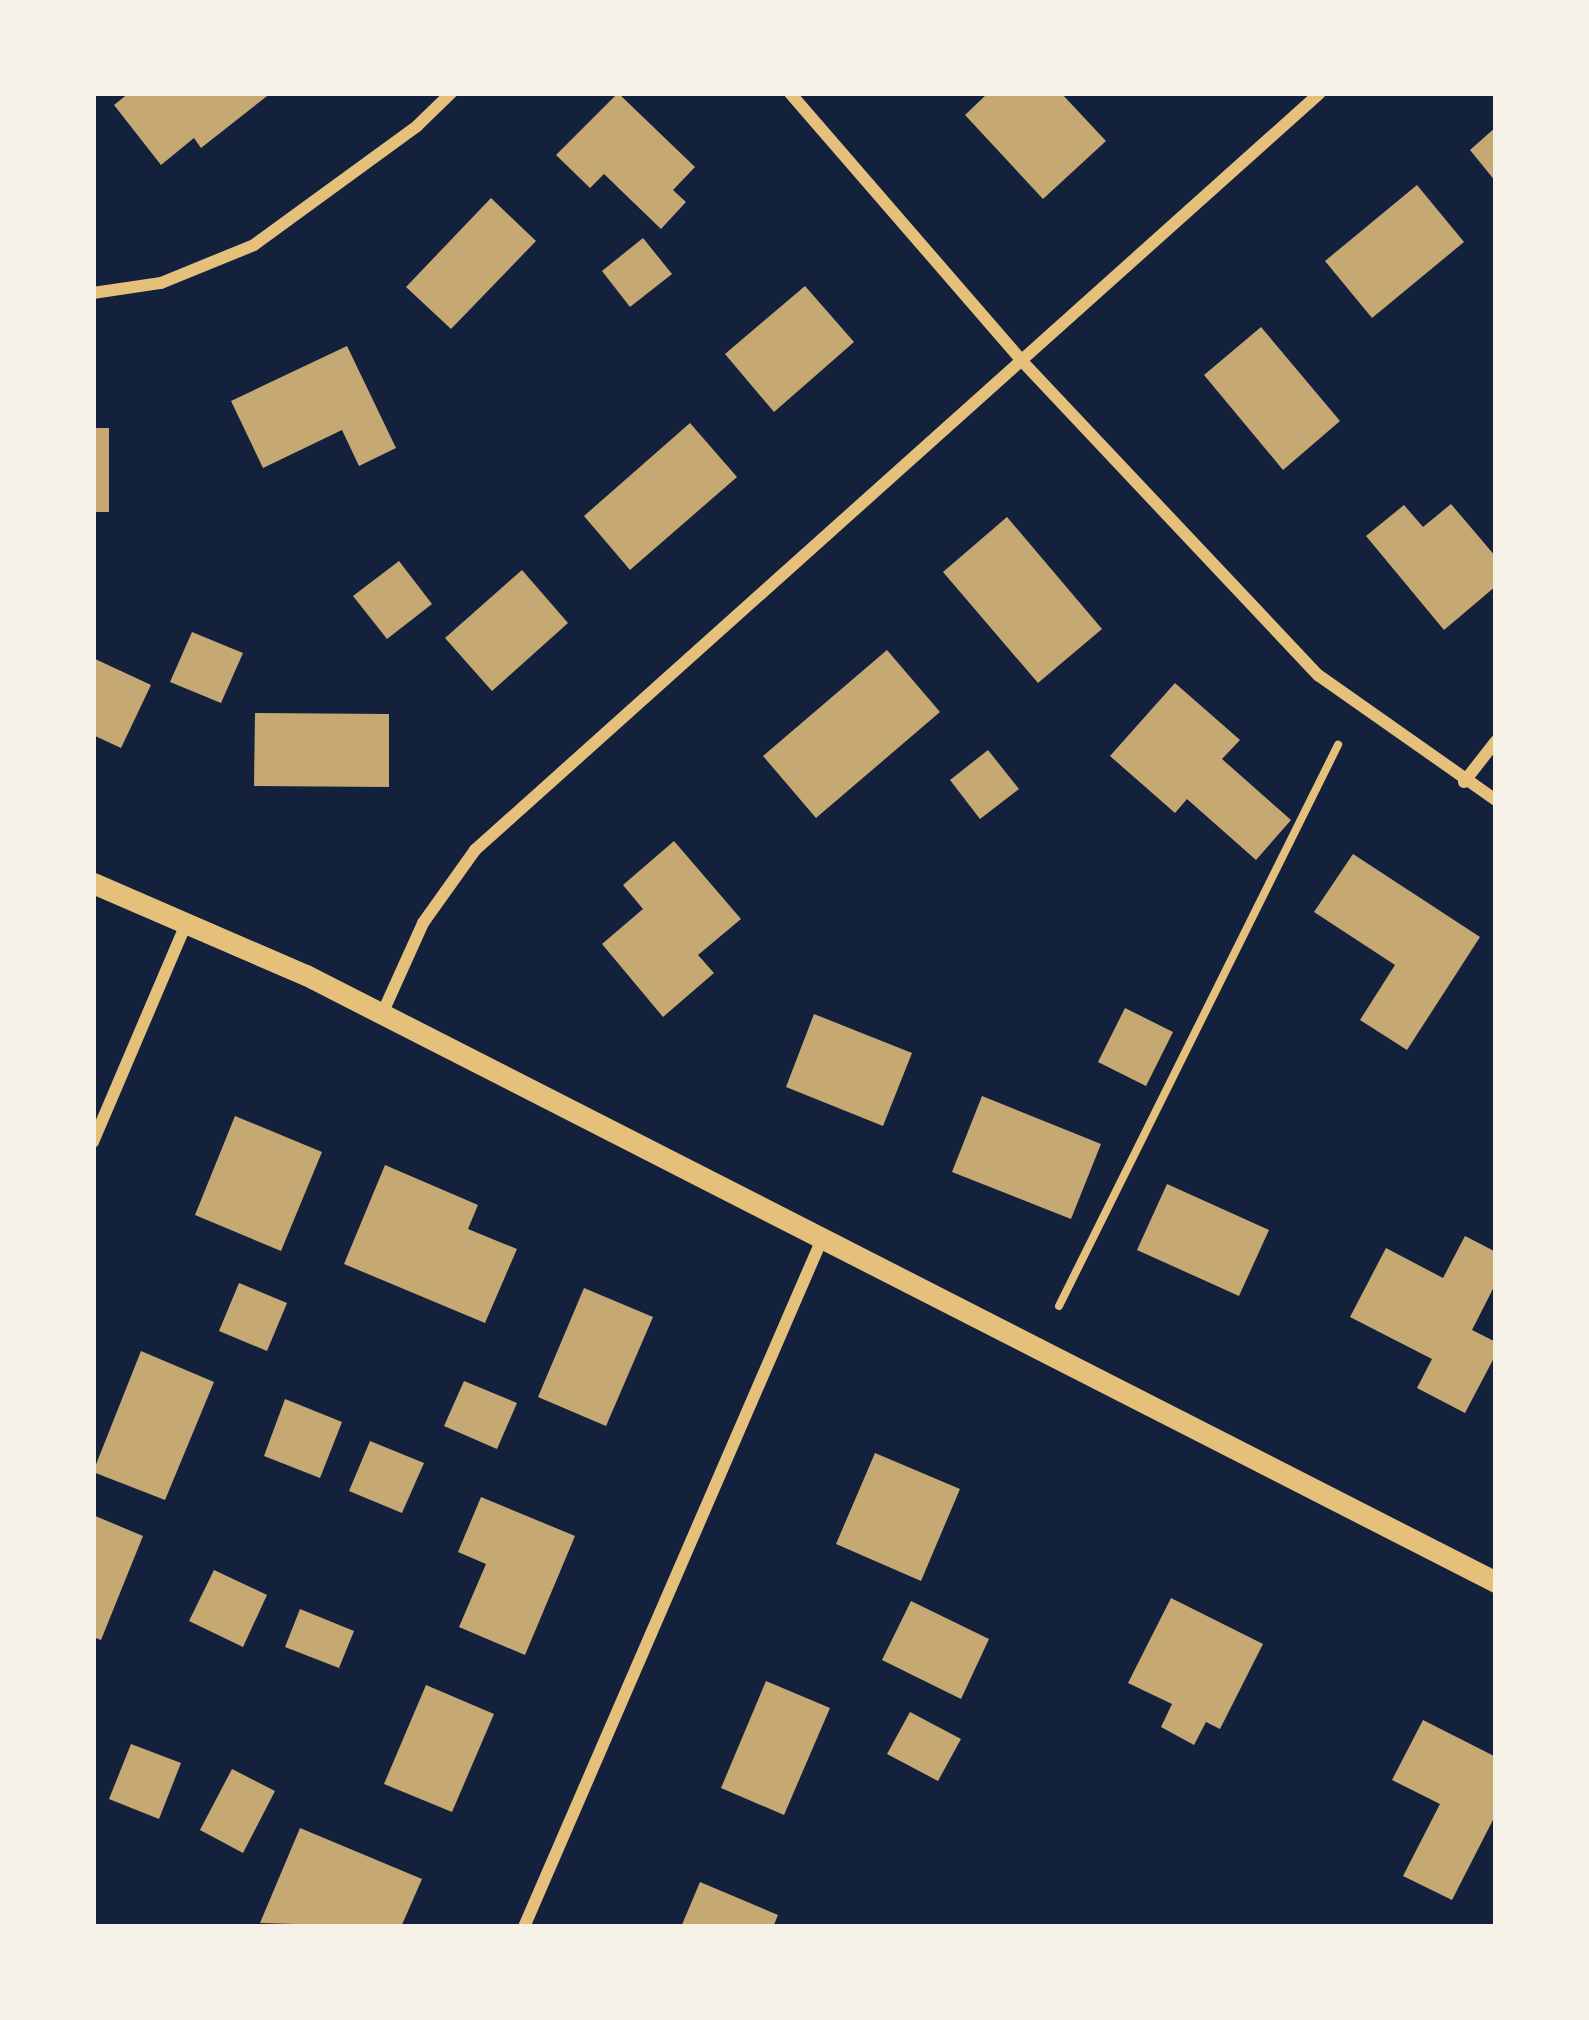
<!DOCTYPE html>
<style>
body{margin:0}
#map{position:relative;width:1589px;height:2020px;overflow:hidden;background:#14213d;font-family:Arial,sans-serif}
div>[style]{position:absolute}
.building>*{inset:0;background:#c6a872}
.path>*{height:8px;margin:-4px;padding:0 4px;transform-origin:4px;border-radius:4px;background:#e5c07b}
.minor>*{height:12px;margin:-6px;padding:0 6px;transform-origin:6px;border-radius:6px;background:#e5c07b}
.tertiary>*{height:21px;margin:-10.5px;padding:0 10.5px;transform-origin:10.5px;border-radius:10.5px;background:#e5c07b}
span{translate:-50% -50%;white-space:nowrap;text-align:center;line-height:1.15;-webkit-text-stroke:9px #f6f1e7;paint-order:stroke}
.frame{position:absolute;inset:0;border:96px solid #f6f1e7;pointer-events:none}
</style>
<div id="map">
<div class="building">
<i style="clip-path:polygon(129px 93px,271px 93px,201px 148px,194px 138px,161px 165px,114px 105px)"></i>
<i style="clip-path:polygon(618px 93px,695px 167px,673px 190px,686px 202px,661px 229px,604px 174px,590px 188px,556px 155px)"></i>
<i style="clip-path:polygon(988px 93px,1061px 93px,1106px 141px,1043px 199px,965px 115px)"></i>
<i style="clip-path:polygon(1496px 127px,1496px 182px,1470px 150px)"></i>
<i style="clip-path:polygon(1417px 185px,1464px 242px,1372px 318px,1325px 261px)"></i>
<i style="clip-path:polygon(491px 198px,536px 241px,451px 329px,406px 287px)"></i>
<i style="clip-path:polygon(643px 238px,672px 274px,630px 307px,602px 271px)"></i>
<i style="clip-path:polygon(805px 286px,854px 342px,774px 412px,725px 354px)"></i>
<i style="clip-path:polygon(1261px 327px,1340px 421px,1283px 470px,1204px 375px)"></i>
<i style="clip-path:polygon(347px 346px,396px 448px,359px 466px,342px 430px,263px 468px,231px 401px)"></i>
<i style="clip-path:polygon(690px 423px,737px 477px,630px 570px,584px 516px)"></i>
<i style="clip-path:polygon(93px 428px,109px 428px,109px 512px,93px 512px)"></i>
<i style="clip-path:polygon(1451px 504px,1496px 557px,1496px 586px,1444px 630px,1366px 536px,1404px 505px,1423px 527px)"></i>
<i style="clip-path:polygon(1007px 517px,1102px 629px,1038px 683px,943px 572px)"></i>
<i style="clip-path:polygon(399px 561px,432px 604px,387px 639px,353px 596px)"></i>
<i style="clip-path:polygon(522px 570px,568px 623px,492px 691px,445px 638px)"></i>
<i style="clip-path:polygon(192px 632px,243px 653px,221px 703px,170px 682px)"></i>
<i style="clip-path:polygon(887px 650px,940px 712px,816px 818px,763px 756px)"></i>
<i style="clip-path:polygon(93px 658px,151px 685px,121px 748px,93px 735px)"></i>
<i style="clip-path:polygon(1175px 683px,1240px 740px,1222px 759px,1291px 820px,1256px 860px,1187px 799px,1175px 813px,1110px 756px)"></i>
<i style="clip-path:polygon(255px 713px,389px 714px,389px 787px,254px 786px)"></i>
<i style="clip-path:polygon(988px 750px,1019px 789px,980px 819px,950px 780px)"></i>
<i style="clip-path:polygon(674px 841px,741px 919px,698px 955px,714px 973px,663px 1017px,602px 944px,643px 909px,623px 885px)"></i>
<i style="clip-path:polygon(1353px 854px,1480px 937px,1407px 1050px,1360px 1020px,1395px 965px,1314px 912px)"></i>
<i style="clip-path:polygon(1125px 1008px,1173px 1032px,1146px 1086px,1098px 1062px)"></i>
<i style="clip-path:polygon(814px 1014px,912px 1053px,883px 1126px,786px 1087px)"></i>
<i style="clip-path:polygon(982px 1096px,1101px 1144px,1071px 1219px,952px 1172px)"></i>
<i style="clip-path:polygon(235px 1116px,322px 1152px,281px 1251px,195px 1215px)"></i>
<i style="clip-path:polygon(385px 1165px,478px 1205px,468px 1229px,517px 1249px,485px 1323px,344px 1264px)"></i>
<i style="clip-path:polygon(1167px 1184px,1269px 1230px,1239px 1296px,1137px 1250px)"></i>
<i style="clip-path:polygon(1465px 1236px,1496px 1252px,1496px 1283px,1472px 1330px,1496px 1342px,1496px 1354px,1465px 1413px,1417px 1388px,1432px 1359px,1350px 1317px,1386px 1248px,1443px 1278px)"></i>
<i style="clip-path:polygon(239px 1283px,287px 1303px,267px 1351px,219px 1331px)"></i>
<i style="clip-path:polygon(584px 1288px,653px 1317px,606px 1426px,538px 1397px)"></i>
<i style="clip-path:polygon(141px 1351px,214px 1382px,165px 1500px,93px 1472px)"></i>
<i style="clip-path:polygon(464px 1381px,517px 1403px,497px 1449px,444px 1426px)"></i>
<i style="clip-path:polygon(285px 1399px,342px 1422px,320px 1478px,264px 1456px)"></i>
<i style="clip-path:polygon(370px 1441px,424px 1463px,402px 1513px,349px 1491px)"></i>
<i style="clip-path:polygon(875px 1453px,960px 1489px,921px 1581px,836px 1544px)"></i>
<i style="clip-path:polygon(481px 1497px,575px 1536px,525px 1655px,459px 1627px,486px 1564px,458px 1552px)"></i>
<i style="clip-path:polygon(93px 1515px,143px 1536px,101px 1640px,93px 1637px)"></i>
<i style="clip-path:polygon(214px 1570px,267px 1595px,243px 1647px,189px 1621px)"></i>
<i style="clip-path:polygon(1171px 1598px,1263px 1644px,1220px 1729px,1206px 1722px,1194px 1745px,1161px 1727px,1172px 1704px,1128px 1683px)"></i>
<i style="clip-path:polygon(911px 1601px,989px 1639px,961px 1699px,882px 1660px)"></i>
<i style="clip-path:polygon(300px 1609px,354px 1631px,339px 1668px,285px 1647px)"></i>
<i style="clip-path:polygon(766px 1681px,830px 1708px,784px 1815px,721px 1788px)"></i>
<i style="clip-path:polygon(426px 1685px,494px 1714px,452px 1812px,384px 1784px)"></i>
<i style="clip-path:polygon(910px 1712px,961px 1739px,938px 1781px,887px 1754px)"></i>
<i style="clip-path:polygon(1423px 1720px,1496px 1757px,1496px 1814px,1452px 1900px,1403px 1876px,1440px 1804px,1392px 1780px)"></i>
<i style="clip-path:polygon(131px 1744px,181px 1763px,159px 1819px,109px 1799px)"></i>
<i style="clip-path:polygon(232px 1769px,275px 1791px,243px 1853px,200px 1830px)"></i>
<i style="clip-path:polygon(300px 1828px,422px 1879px,401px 1927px,260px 1923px)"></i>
<i style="clip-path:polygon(700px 1882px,778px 1915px,773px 1927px,681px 1927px)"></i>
</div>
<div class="path">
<i style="left:1059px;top:1306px;width:627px;rotate:-63.56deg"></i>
</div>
<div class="minor">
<i style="left:790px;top:93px;width:353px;rotate:49.1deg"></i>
<i style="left:1021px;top:360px;width:433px;rotate:46.7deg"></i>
<i style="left:1318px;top:675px;width:218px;rotate:35.1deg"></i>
<i style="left:93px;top:293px;width:69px;rotate:-8.4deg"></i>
<i style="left:161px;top:283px;width:100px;rotate:-22.2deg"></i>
<i style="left:254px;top:245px;width:202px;rotate:-36.1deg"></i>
<i style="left:417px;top:126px;width:47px;rotate:-44.1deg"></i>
<i style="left:1464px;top:782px;width:52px;rotate:-52deg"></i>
<i style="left:382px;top:1014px;width:100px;rotate:-65.7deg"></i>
<i style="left:423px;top:923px;width:90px;rotate:-54.5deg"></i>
<i style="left:475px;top:850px;width:1134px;rotate:-41.86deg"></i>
<i style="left:93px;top:1142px;width:237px;rotate:-66.9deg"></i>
<i style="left:524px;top:1927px;width:750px;rotate:-66.58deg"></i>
</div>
<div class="tertiary">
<i style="left:93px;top:883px;width:232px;rotate:23.4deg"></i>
<i style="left:306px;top:975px;width:1336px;rotate:27.03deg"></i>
</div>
<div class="frame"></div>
</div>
